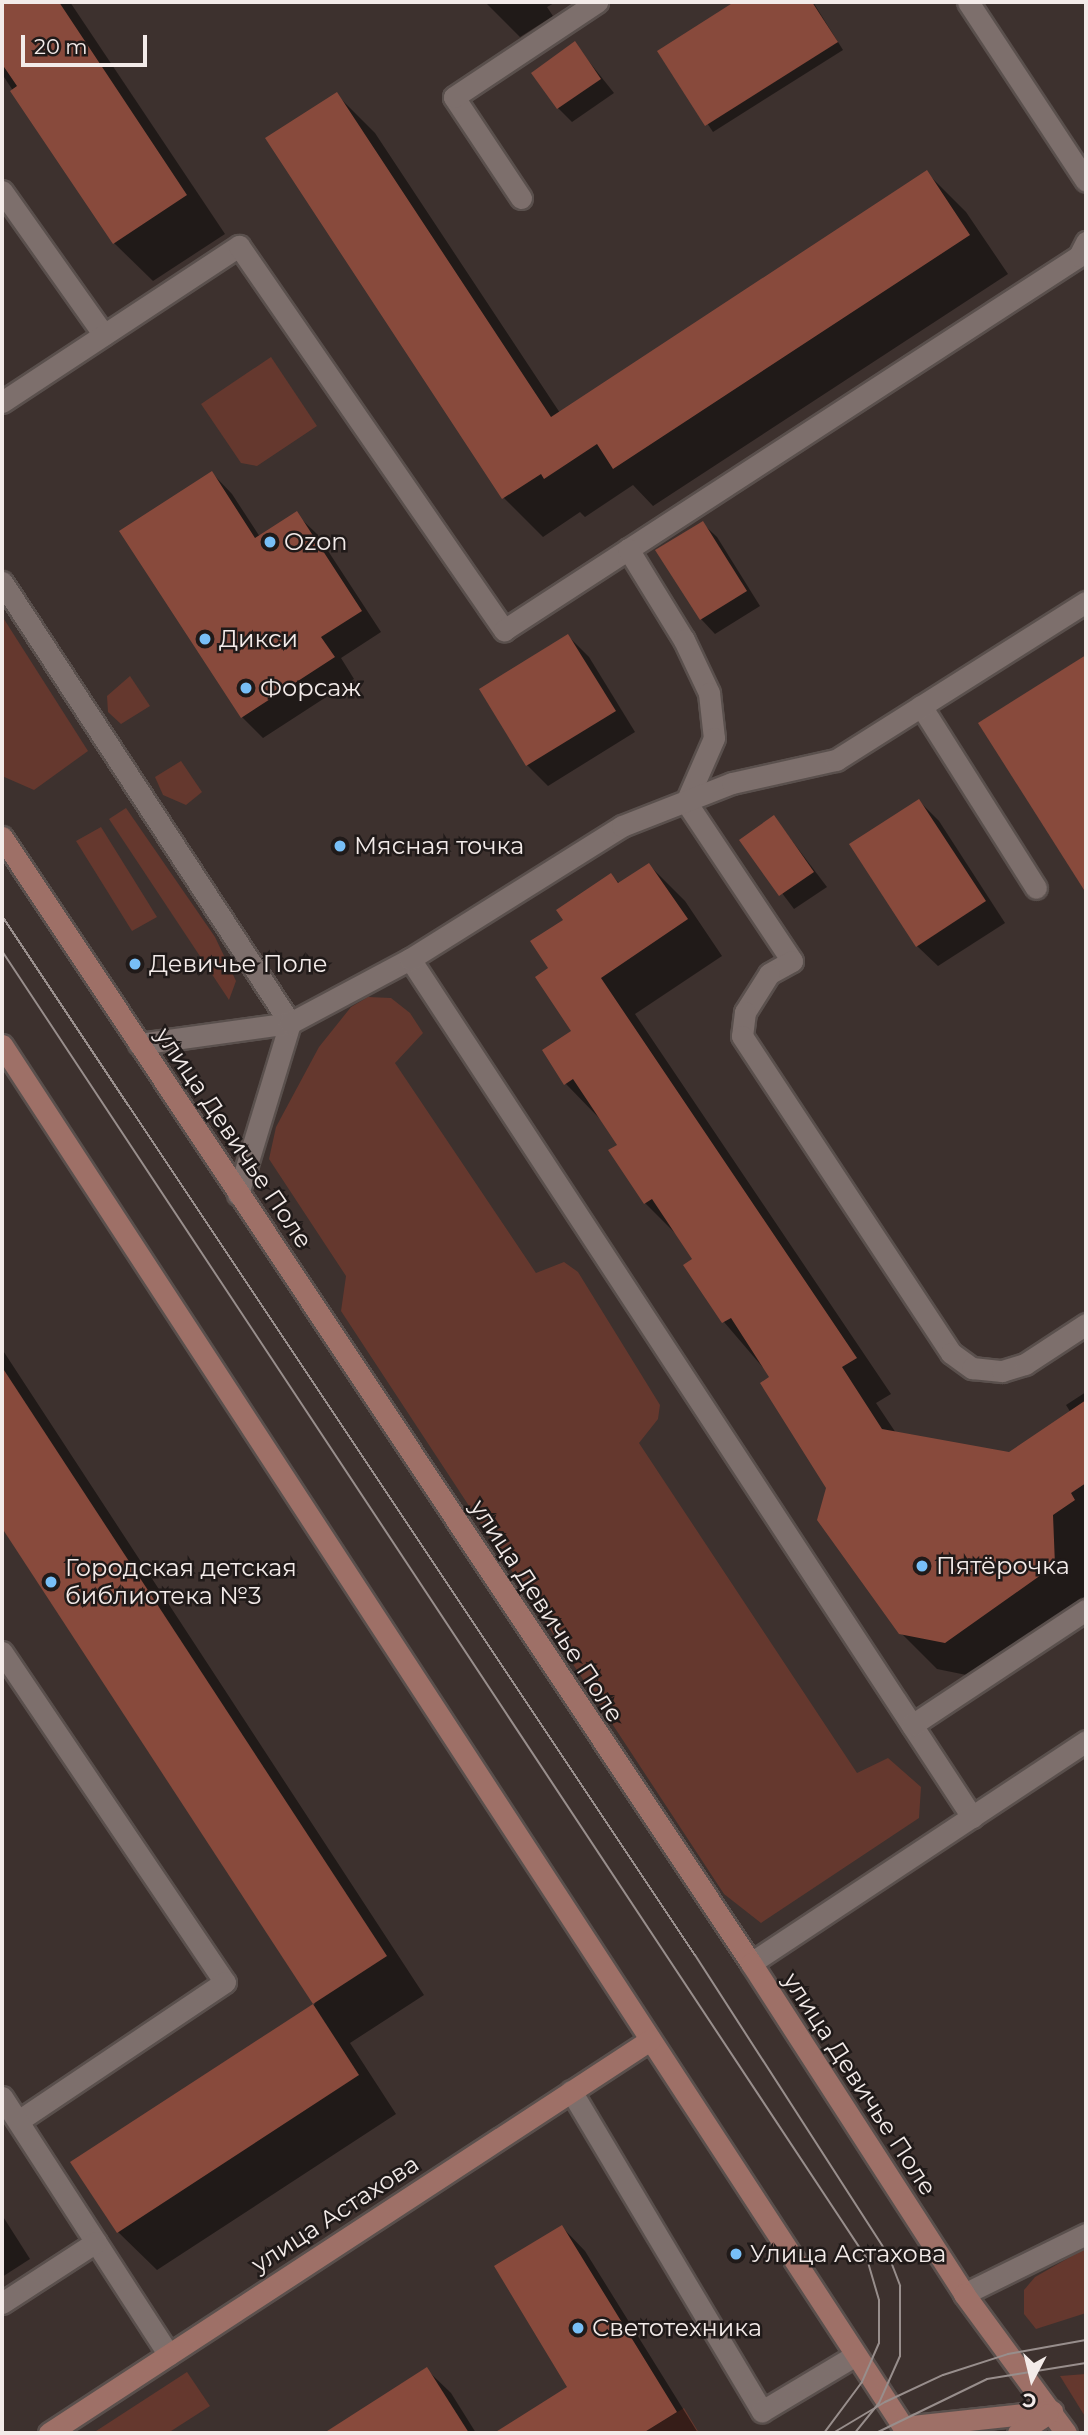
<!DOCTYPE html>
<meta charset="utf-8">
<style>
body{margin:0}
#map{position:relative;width:1088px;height:2435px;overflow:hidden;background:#3d312e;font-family:Montserrat,sans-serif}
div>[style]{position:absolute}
.green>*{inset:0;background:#65382e}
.shadow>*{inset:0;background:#0007}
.building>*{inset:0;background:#884a3c}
.roads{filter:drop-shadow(2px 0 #5a504d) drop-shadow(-2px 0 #5a504d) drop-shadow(0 2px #5a504d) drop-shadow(0 -2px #5a504d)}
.lane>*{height:21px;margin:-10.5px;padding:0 10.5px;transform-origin:10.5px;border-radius:10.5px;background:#7d6f6c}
.secondary>*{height:21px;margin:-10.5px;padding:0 10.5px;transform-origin:10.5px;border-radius:10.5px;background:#9e7067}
.tram>*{height:2px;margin:-1px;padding:0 1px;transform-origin:1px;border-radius:1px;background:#988e8c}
.dots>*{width:19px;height:19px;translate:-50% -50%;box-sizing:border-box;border:4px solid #201a19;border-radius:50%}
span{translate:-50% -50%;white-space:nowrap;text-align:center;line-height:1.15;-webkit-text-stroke:5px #201a19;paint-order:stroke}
.poi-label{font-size:24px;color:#f3ebe9}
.left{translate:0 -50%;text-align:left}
.street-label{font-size:24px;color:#f3ebe9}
.frame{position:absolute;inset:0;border:4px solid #f3ebe9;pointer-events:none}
.north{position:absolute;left:997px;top:2344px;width:70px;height:70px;-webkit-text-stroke:5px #201a19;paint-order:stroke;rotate:187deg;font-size:19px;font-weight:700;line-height:28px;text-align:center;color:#f3ebe9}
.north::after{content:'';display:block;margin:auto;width:24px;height:32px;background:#f3ebe9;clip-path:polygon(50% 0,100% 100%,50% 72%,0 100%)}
.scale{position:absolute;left:21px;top:35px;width:126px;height:32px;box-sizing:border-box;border:4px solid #f3ebe9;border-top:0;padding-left:9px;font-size:21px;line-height:24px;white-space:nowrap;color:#f3ebe9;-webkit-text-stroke:5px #201a19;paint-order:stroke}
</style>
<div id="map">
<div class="green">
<i style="clip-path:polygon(271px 357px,317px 426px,257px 466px,241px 463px,201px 404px)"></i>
<i style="clip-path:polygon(2px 616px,88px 751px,34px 790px,2px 776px)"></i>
<i style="clip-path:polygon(130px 676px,150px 706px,121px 724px,108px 712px,107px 696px)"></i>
<i style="clip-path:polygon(181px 761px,202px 792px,186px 805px,163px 795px,155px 777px)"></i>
<i style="clip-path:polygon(126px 808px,215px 937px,236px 981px,229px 1000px,109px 819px)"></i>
<i style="clip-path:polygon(101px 827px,157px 917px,132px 931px,76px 841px)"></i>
<i style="clip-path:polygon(368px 997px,391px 998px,410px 1013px,423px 1033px,395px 1063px,536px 1273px,564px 1262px,578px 1272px,660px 1405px,658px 1419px,639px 1443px,857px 1773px,888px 1758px,921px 1787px,919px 1818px,761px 1923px,724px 1894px,341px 1311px,346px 1276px,269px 1159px,276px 1127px,319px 1047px,351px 1007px)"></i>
<i style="clip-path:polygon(1086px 2248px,1086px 2313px,1036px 2329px,1024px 2314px,1024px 2290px,1035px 2277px)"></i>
<i style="clip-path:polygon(187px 2372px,210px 2406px,168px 2433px,93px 2433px)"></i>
<i style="clip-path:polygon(1086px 2374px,1086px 2418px,1060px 2376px)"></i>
<i style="clip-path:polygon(684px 2408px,699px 2433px,647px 2433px,646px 2431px)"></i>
</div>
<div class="shadow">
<i style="clip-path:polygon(2px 2px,70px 2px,225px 234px,153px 281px,114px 243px,2px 74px)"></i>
<i style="clip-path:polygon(485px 2px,556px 2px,547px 7px,553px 16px,520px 37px)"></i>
<i style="clip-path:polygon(738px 2px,813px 2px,843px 50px,713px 132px,659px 51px)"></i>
<i style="clip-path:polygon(575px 44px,614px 93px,572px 122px,558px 108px)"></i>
<i style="clip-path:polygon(336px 94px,375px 133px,560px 413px,927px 173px,966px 212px,1008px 274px,653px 506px,633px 485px,585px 517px,580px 512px,543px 537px,504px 498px)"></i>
<i style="clip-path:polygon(212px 473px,232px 494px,260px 537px,296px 514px,317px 534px,381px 632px,341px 658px,354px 679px,263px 738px,242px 717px,121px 532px)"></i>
<i style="clip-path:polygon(702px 523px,717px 537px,760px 606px,715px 634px,701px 619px,658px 551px)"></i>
<i style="clip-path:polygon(568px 636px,589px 657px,635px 732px,548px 786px,527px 765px)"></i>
<i style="clip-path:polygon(1086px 657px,1086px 890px,981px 723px)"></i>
<i style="clip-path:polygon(919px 801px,939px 821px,1005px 923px,938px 966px,917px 946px)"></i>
<i style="clip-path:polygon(774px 817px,827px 887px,794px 909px,742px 840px)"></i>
<i style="clip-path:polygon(649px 865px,685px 901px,722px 956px,635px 1014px,891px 1394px,876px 1403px,896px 1433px,1010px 1454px,1071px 1413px,1066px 1405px,1086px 1392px,1086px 1604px,981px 1678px,937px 1669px,901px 1633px,772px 1378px,724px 1322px,686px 1265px,694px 1260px,681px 1239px,645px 1203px,619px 1146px,601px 1120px,566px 1084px,544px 1050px,574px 1031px,551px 968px,565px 920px,611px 875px,620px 884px)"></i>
<i style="clip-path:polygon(2px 1349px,424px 1995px,350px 2043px,396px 2114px,157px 2270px,118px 2232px,72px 2162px,315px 2004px,2px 1525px)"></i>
<i style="clip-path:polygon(2px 2215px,30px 2259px,2px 2277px)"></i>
<i style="clip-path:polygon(562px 2227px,585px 2251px,698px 2433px,497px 2433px,570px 2387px)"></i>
<i style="clip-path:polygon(427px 2370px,451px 2393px,476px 2433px,358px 2433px,349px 2419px)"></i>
</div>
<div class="building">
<i style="clip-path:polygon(2px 2px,59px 2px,187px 195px,113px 244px,10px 91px,17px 86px,2px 64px)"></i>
<i style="clip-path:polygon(734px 2px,812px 2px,838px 42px,705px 126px,657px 51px)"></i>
<i style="clip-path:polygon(575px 41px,601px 79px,557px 109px,531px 73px)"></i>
<i style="clip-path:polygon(337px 92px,551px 417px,927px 170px,970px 235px,613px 469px,597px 444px,544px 479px,541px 474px,502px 499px,265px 138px)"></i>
<i style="clip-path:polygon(212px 471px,255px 538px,297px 511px,362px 611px,321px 637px,335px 657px,241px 718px,119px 531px)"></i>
<i style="clip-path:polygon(703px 521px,747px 591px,700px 620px,655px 550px)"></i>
<i style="clip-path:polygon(568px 634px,616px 711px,526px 766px,479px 689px)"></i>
<i style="clip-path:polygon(1086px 655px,1086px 893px,978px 723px)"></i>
<i style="clip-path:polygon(919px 799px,986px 901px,916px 947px,849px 844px)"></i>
<i style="clip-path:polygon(774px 815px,814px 872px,779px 896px,739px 840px)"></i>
<i style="clip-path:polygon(649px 863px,688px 919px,601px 978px,857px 1358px,842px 1367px,882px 1429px,1009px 1452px,1086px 1400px,1086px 1483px,1071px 1493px,1075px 1500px,1053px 1515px,1055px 1565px,945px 1643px,899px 1634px,817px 1520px,826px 1488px,760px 1383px,769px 1377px,731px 1318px,722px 1323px,683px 1265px,692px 1259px,652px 1199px,644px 1204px,608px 1150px,617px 1145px,573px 1079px,564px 1085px,542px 1050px,571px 1031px,535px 977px,548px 968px,530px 941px,563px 920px,556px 910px,611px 873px,618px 883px)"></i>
<i style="clip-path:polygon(2px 1367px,387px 1956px,313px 2004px,2px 1528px)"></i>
<i style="clip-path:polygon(313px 2004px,359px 2075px,117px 2233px,70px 2162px)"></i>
<i style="clip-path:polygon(562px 2225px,677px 2412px,643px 2433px,494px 2433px,567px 2387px,494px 2266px)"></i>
<i style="clip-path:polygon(427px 2367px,469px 2433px,324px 2433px)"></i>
</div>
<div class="roads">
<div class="lane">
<i style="left:968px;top:2px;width:214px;rotate:56.6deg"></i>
<i style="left:2px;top:191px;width:176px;rotate:54.7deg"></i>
<i style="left:521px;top:198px;width:121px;rotate:-123.6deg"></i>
<i style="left:454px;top:97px;width:172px;rotate:-33.6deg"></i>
<i style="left:2px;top:402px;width:284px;rotate:-33.4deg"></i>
<i style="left:239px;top:246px;width:467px;rotate:55.4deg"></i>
<i style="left:504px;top:630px;width:686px;rotate:-33.04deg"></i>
<i style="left:1079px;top:256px;width:16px;rotate:-63deg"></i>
<i style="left:628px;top:549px;width:107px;rotate:58.4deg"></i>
<i style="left:684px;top:640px;width:59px;rotate:64.7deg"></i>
<i style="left:709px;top:693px;width:45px;rotate:83.7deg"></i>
<i style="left:714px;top:738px;width:70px;rotate:113.6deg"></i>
<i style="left:686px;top:802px;width:191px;rotate:56.3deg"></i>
<i style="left:792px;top:961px;width:26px;rotate:151deg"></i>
<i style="left:769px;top:974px;width:45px;rotate:122.3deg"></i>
<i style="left:745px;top:1012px;width:24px;rotate:97deg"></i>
<i style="left:742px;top:1036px;width:380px;rotate:56.6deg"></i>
<i style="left:951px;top:1353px;width:26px;rotate:36deg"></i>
<i style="left:972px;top:1368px;width:30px;rotate:6deg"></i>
<i style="left:1002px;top:1371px;width:24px;rotate:-17deg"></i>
<i style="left:1025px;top:1364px;width:73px;rotate:-33.3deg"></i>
<i style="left:2px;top:582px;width:527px;rotate:56.85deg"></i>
<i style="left:290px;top:1023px;width:179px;rotate:106.9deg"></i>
<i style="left:921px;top:706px;width:215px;rotate:57.7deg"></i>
<i style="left:410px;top:959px;width:1026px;rotate:56.77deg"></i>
<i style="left:139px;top:1044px;width:152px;rotate:-7.9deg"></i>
<i style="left:290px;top:1023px;width:136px;rotate:-28.1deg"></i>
<i style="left:410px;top:959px;width:250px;rotate:-32.1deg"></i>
<i style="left:622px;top:826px;width:118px;rotate:-21.4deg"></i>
<i style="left:732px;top:783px;width:107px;rotate:-12.5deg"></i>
<i style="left:836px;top:760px;width:296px;rotate:-32.3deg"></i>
<i style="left:2px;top:1652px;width:398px;rotate:56deg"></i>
<i style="left:225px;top:1982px;width:249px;rotate:146.1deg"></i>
<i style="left:912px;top:1725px;width:209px;rotate:-33.5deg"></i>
<i style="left:751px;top:1963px;width:402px;rotate:-33.5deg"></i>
<i style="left:571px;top:2091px;width:373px;rotate:59.2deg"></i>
<i style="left:762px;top:2411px;width:107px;rotate:-30.9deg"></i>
<i style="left:2px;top:2097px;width:307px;rotate:57.1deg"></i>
<i style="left:964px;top:2294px;width:136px;rotate:-26.2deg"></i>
<i style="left:2px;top:2303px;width:112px;rotate:-33deg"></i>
</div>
<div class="secondary">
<i style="left:2px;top:837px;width:1352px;rotate:56.37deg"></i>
<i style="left:751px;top:1963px;width:394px;rotate:57.2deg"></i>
<i style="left:964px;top:2294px;width:172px;rotate:53.7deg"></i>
<i style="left:2px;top:1045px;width:1657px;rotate:56.89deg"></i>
<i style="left:903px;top:2427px;width:150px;rotate:-6.1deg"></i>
<i style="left:49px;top:2433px;width:718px;rotate:-33.18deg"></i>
<i style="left:1018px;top:2433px;width:35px;rotate:-33deg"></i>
</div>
</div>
<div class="tram">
<i style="left:2px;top:916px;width:1249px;rotate:56.3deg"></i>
<i style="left:695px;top:1955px;width:356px;rotate:57.2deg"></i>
<i style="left:888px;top:2254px;width:34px;rotate:69deg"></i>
<i style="left:900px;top:2286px;width:70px;rotate:90deg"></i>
<i style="left:900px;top:2356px;width:51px;rotate:114.1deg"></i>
<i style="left:879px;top:2403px;width:38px;rotate:129deg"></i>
<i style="left:2px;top:951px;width:1568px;rotate:56.52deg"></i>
<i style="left:867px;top:2259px;width:43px;rotate:73.7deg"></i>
<i style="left:879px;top:2300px;width:43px;rotate:90deg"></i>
<i style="left:879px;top:2343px;width:43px;rotate:113.6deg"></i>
<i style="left:862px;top:2382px;width:64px;rotate:126.7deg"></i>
<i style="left:833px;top:2433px;width:61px;rotate:-30.8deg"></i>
<i style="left:885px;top:2402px;width:64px;rotate:-25deg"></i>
<i style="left:943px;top:2375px;width:68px;rotate:-17.9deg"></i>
<i style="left:1008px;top:2354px;width:79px;rotate:-10.2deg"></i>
<i style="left:876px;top:2433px;width:123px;rotate:-25.9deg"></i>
<i style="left:987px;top:2379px;width:100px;rotate:-9.2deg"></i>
</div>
<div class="dots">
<i style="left:270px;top:542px;background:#78bff7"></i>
<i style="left:205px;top:639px;background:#78bff7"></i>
<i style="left:246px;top:688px;background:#78bff7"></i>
<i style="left:340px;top:846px;background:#78bff7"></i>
<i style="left:135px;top:964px;background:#78bff7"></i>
<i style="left:922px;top:1566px;background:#78bff7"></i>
<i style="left:51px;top:1582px;background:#78bff7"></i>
<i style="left:736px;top:2254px;background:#78bff7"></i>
<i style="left:578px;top:2328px;background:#78bff7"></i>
</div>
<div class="poi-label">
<span class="left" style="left:284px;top:542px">Ozon</span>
<span class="left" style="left:219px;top:639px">Дикси</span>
<span class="left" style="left:260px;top:688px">Форсаж</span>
<span class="left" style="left:354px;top:846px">Мясная точка</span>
<span class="left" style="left:149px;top:964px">Девичье Поле</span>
<span class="left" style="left:936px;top:1566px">Пятёрочка</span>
<span class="left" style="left:65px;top:1582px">Городская детская<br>библиотека №3</span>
<span class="left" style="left:750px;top:2254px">Улица Астахова</span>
<span class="left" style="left:592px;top:2328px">Светотехника</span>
</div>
<div class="street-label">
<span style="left:234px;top:1138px;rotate:56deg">улица Девичье Поле</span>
<span style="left:547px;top:1611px;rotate:57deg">улица Девичье Поле</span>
<span style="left:860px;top:2084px;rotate:57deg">улица Девичье Поле</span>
<span style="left:335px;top:2214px;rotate:-33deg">улица Астахова</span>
</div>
<div class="frame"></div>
<div class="north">С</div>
<div class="scale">20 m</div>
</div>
